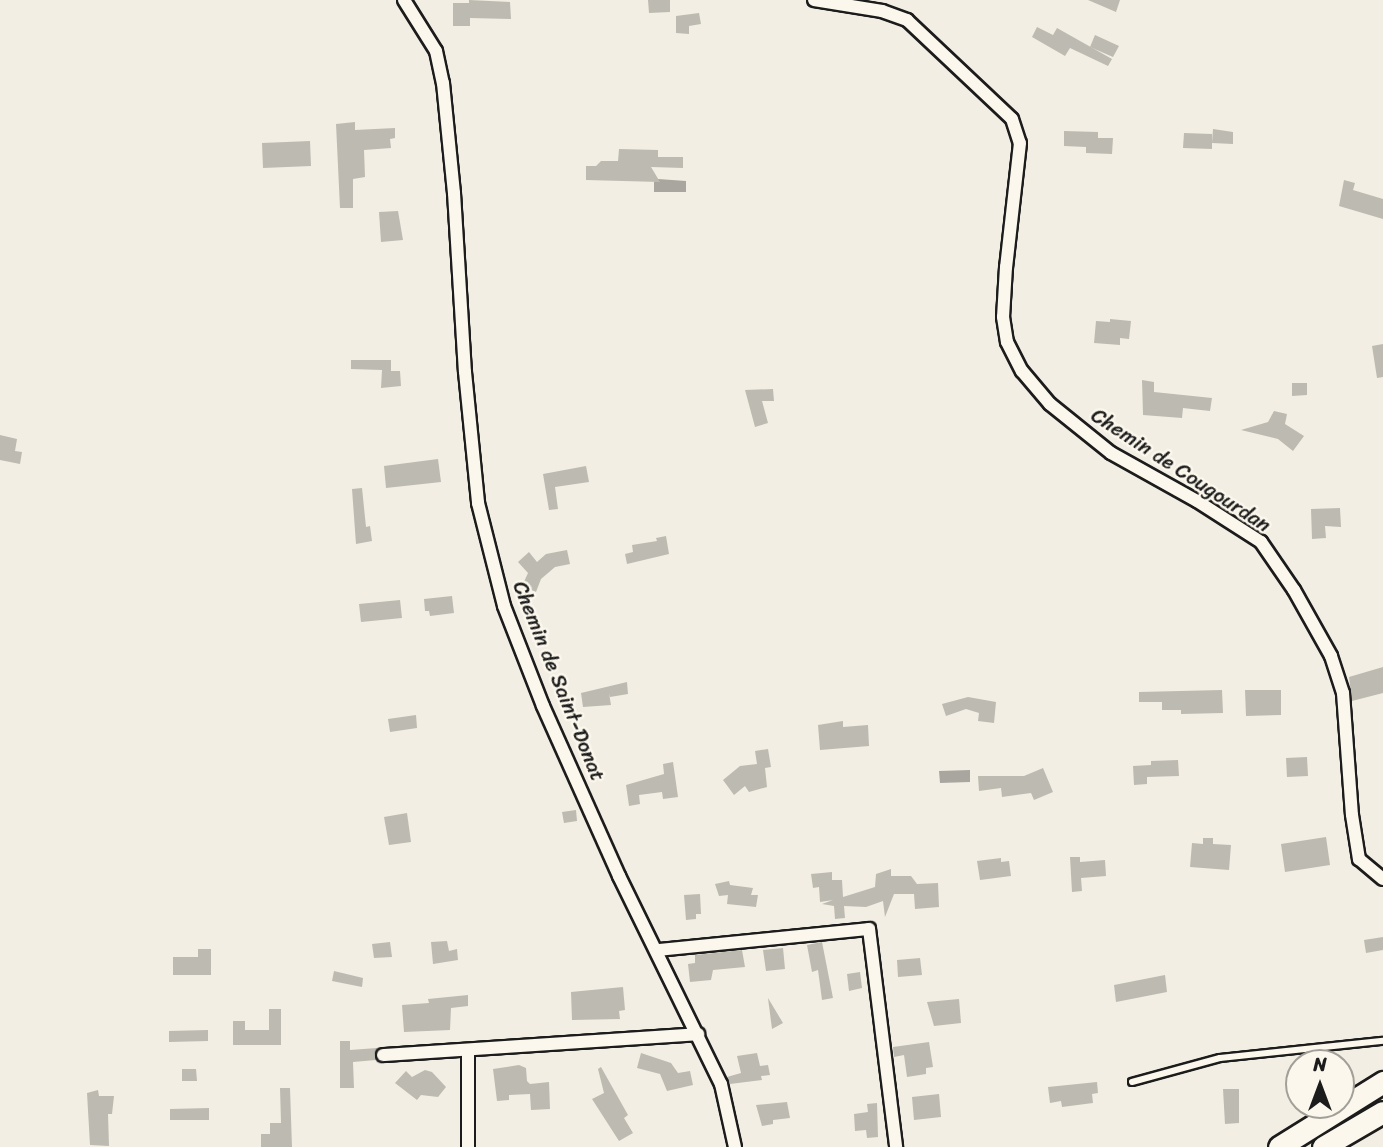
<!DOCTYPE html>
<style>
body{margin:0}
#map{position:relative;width:1383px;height:1147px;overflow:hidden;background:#f2eee4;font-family:Sriracha,sans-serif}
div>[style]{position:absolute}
.water>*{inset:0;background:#a9a6a0}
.building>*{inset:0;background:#bdbab1}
.roads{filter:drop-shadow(2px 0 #1c1c1c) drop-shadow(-2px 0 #1c1c1c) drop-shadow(0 2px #1c1c1c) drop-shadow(0 -2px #1c1c1c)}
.lane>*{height:6px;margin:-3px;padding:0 3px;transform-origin:3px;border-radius:3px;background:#fbf7ec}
.street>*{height:12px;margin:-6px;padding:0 6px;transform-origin:6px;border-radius:6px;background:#fbf7ec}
.highway>*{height:21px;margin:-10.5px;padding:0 10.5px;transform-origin:10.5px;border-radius:10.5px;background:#fbf7ec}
span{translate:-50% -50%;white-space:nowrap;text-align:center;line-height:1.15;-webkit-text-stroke:5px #fbf7ec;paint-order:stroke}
.street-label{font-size:21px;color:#1c1c1c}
.north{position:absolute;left:1285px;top:1049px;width:70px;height:70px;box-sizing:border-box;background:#fbf7ec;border:2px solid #a29f99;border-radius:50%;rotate:0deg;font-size:19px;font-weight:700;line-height:28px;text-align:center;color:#1c1c1c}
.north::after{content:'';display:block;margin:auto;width:24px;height:32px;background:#1c1c1c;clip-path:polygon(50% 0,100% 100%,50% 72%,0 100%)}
</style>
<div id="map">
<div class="water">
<i style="clip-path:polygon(658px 179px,686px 181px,686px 192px,654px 192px,654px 182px)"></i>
<i style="clip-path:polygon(970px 770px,970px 782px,940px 783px,939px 771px)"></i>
</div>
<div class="building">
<i style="clip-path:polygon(469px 0,510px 2px,511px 19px,470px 18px,470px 26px,453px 26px,453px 3px,469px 3px)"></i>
<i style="clip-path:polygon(648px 0,670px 0,670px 12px,649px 13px)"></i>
<i style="clip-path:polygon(1088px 0,1120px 0,1116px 12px)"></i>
<i style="clip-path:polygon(699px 13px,701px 24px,689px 26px,689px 34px,676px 33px,676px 16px)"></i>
<i style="clip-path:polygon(1037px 27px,1053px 35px,1057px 28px,1112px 59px,1108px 66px,1070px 48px,1065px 56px,1032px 37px)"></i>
<i style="clip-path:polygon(1095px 35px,1119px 46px,1113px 57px,1090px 47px)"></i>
<i style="clip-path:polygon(355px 122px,355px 130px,395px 128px,395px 138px,390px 139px,391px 148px,364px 150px,365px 177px,353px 179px,353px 208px,340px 208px,336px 124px)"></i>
<i style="clip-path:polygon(1213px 129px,1233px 132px,1233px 144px,1212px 143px)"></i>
<i style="clip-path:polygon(1064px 131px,1098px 132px,1098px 138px,1113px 138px,1112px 154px,1086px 153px,1086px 147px,1064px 146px)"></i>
<i style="clip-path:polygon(1184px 133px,1212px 134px,1212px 149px,1183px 148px)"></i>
<i style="clip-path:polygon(310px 141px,311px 166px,263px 168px,262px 143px)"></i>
<i style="clip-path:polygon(619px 149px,658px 150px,658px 157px,683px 157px,683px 168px,651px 167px,660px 182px,586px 180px,586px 166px,596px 166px,601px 161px,618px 161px)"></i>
<i style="clip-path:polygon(1344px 180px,1355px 183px,1353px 190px,1383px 199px,1383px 219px,1339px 206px)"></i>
<i style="clip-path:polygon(398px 211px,403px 240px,381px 242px,379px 212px)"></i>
<i style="clip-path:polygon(1110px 319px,1131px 321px,1129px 339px,1120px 338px,1120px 345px,1094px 343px,1096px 321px,1110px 322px)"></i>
<i style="clip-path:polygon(1383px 344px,1383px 377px,1377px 378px,1372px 346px)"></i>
<i style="clip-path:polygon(351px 360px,391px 360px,391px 371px,400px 371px,401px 386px,381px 388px,382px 370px,351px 369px)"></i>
<i style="clip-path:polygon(1142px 380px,1154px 382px,1154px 392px,1212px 398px,1210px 411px,1183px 408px,1182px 418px,1143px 415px)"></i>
<i style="clip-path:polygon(1292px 383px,1307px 383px,1307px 395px,1292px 396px)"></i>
<i style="clip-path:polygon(773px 389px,774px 401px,762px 401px,768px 423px,755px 427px,745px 390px)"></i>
<i style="clip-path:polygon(1274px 411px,1287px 414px,1285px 424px,1304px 436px,1293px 451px,1278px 439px,1241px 430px,1268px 422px)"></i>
<i style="clip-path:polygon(0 435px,17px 439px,15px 451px,22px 452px,20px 464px,0 460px)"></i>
<i style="clip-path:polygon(438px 459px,441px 482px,386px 488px,384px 466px)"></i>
<i style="clip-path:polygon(586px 466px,589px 482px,555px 487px,558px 509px,549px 510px,543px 474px)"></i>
<i style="clip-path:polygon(362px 488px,366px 527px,370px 526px,372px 541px,356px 544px,352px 489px)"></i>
<i style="clip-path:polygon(1340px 508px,1341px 527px,1325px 526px,1326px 538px,1312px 539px,1311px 509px)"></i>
<i style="clip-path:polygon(666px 536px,669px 554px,627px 564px,625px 554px,633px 552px,632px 545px,657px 541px,656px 538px)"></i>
<i style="clip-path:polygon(567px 550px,570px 564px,555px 567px,541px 579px,536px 592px,522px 586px,528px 573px,518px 562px,529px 552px,537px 562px,546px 554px)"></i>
<i style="clip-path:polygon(452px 596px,454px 613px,430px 616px,429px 611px,425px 611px,424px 599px)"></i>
<i style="clip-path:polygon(400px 600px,402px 618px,361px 622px,359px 604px)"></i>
<i style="clip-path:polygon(1383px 667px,1383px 693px,1352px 701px,1349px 677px)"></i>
<i style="clip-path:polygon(627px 682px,628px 694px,610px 697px,609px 693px,611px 705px,583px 707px,581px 693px)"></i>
<i style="clip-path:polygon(1222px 690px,1223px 713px,1181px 714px,1181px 710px,1162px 710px,1162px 702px,1139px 702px,1139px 692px)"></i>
<i style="clip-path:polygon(1245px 690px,1281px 690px,1281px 715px,1246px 716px)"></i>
<i style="clip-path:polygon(968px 697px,996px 702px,994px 723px,978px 721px,979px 713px,966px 709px,946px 716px,942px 704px)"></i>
<i style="clip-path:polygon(416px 715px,417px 728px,390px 732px,388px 719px)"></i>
<i style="clip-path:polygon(843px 721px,843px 727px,868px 725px,869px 746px,820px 750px,818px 725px)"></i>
<i style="clip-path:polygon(768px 749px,771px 767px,765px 768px,767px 787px,749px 792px,745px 786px,734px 795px,723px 780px,740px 766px,757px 764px,755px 751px)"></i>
<i style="clip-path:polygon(1307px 757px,1308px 776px,1287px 777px,1286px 758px)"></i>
<i style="clip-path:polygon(1178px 760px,1179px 776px,1147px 777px,1147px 784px,1134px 785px,1133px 766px,1151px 765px,1151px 761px)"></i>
<i style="clip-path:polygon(673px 762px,678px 797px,663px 799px,662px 792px,639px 795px,640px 804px,629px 806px,626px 785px,664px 774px,663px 764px)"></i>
<i style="clip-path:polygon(1043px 768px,1053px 792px,1034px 800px,1031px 793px,1002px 797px,1001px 788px,979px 791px,978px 776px,1024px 776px)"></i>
<i style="clip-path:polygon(576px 810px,577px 821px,564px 823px,562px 812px)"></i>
<i style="clip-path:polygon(407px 813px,411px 842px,389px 845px,384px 817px)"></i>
<i style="clip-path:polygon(1326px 837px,1330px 865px,1285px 872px,1281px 844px)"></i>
<i style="clip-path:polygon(1203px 838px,1213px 838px,1213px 844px,1231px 845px,1229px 870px,1190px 867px,1192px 843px,1203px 844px)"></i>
<i style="clip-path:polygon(1070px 857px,1080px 857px,1080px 862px,1105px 860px,1106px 876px,1081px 878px,1082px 891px,1072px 892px)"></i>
<i style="clip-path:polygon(1001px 858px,1001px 862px,1009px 861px,1011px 876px,980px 880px,977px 861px)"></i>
<i style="clip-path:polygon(891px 869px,891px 876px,911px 876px,917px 884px,938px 883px,939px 907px,915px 909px,914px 894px,894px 894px,885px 917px,883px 901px,866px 907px,844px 906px,845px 918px,835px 919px,834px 906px,822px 904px,833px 900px,820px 902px,819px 887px,813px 888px,811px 874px,832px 872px,832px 880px,842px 880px,843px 897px,875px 887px,876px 874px)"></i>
<i style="clip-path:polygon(729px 881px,730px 885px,753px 888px,751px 895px,758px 895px,756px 907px,727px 904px,728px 895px,719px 896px,715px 884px)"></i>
<i style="clip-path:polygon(700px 894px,701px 914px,696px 914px,696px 919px,686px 920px,684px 895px)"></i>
<i style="clip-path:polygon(1383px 937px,1383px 950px,1366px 953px,1364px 940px)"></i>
<i style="clip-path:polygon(447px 941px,449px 951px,457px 949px,458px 960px,433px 964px,431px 942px)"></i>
<i style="clip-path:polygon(390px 942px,392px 957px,374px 958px,372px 944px)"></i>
<i style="clip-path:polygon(822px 942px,833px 998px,822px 1000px,818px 970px,812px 972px,807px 945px)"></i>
<i style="clip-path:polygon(783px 948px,785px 969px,766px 971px,763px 950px)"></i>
<i style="clip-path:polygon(198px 949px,211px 949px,211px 975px,173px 975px,173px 957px,198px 957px)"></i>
<i style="clip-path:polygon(742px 950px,745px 967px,713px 970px,711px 980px,690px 982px,688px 964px,695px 963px,695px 955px)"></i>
<i style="clip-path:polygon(920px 958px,922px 975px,898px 977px,897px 960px)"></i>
<i style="clip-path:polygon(334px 971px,363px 978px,362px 987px,332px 981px)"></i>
<i style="clip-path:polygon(860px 972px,862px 988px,849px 991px,847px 974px)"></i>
<i style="clip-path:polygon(1165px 975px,1167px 992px,1116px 1002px,1114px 985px)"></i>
<i style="clip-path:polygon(623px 987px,625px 1010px,619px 1011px,620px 1019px,572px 1020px,571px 992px)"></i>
<i style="clip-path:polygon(468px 995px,468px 1006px,451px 1008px,450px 1030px,404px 1032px,402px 1005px,429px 1003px,428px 999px)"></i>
<i style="clip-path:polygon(768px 998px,783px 1023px,772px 1029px)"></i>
<i style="clip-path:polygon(959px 999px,961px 1023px,934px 1026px,927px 1002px)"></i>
<i style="clip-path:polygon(269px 1009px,281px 1009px,281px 1045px,233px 1045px,233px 1021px,245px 1021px,245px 1030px,269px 1030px)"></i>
<i style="clip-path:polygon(208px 1030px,208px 1041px,169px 1042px,169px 1031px)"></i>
<i style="clip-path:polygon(340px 1041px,350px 1041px,350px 1050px,377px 1048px,376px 1060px,353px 1062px,354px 1088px,340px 1088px)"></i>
<i style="clip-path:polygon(929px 1042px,933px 1067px,926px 1068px,926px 1074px,907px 1077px,904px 1055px,894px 1057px,893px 1047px)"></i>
<i style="clip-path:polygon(641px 1053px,671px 1063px,678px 1073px,690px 1071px,693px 1085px,667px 1091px,660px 1074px,637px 1068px)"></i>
<i style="clip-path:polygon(757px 1053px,760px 1066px,768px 1065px,770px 1075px,761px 1076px,762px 1080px,730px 1084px,727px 1077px,741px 1073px,737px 1056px)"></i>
<i style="clip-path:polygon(519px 1065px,526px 1068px,527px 1081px,530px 1084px,549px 1082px,550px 1109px,531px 1110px,530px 1094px,509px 1095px,509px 1100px,497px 1101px,493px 1069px)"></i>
<i style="clip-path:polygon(601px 1067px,628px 1115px,624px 1118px,633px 1133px,619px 1141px,592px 1099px,604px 1093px,598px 1069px)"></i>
<i style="clip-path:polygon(182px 1069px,196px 1069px,197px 1081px,182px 1081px)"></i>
<i style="clip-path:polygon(425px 1070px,432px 1072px,446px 1087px,438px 1097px,421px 1095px,417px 1100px,395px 1083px,406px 1071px,412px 1077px)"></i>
<i style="clip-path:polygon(1097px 1082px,1098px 1093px,1092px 1094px,1093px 1103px,1062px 1107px,1061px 1101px,1050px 1103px,1048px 1087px)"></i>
<i style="clip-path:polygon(280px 1088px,290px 1088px,292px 1147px,261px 1147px,261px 1134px,270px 1134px,270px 1123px,281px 1123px)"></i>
<i style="clip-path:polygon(1223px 1089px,1239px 1089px,1239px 1123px,1225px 1124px)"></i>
<i style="clip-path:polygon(98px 1090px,99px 1096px,114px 1096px,112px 1114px,108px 1114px,109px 1146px,90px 1145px,87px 1093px)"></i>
<i style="clip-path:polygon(939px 1094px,941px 1117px,914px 1120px,912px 1097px)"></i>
<i style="clip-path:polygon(787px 1102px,790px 1118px,773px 1120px,773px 1124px,762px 1126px,756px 1105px)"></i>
<i style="clip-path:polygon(877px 1103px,878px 1137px,867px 1138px,866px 1130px,855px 1131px,854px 1114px,868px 1112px,867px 1104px)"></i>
<i style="clip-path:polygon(209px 1108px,209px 1120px,170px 1120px,170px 1109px)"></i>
</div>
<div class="roads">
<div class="lane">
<i style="left:1132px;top:1082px;width:91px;rotate:-15.3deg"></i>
<i style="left:1220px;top:1058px;width:164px;rotate:-6deg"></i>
</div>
<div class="street">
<i style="left:404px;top:0;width:60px;rotate:57.9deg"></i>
<i style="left:436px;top:51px;width:33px;rotate:78deg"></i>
<i style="left:443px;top:83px;width:111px;rotate:84.3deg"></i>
<i style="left:454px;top:193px;width:179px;rotate:86.5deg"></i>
<i style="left:465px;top:372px;width:132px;rotate:84.3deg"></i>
<i style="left:478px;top:503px;width:106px;rotate:75.8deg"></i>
<i style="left:504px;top:606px;width:107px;rotate:68.7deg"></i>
<i style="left:543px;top:706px;width:186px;rotate:65.9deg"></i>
<i style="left:619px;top:876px;width:232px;rotate:63.9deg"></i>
<i style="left:721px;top:1084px;width:65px;rotate:77.5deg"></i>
<i style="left:814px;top:0;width:69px;rotate:9.2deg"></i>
<i style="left:882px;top:11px;width:27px;rotate:20deg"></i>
<i style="left:907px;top:20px;width:144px;rotate:43.3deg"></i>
<i style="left:1012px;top:119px;width:25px;rotate:72deg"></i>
<i style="left:1020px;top:143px;width:125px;rotate:96.4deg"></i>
<i style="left:1006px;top:267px;width:50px;rotate:93.4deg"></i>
<i style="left:1003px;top:317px;width:25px;rotate:81deg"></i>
<i style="left:1007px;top:342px;width:33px;rotate:63deg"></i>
<i style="left:1022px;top:371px;width:43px;rotate:49.7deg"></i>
<i style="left:1050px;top:404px;width:78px;rotate:38.8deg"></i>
<i style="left:1111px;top:453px;width:98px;rotate:29.2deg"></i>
<i style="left:1197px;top:501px;width:76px;rotate:32.6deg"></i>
<i style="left:1261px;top:542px;width:58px;rotate:55.5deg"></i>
<i style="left:1294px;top:590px;width:76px;rotate:60.7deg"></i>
<i style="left:1331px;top:656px;width:39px;rotate:72deg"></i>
<i style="left:1343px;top:693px;width:122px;rotate:85.8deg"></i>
<i style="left:1352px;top:815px;width:45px;rotate:81deg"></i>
<i style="left:1359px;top:859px;width:31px;rotate:40deg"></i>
<i style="left:658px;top:950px;width:212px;rotate:-5.7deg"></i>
<i style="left:869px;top:929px;width:220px;rotate:82.9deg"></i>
<i style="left:468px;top:1051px;width:96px;rotate:90deg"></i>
<i style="left:383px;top:1055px;width:316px;rotate:-3.8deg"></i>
</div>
<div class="highway">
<i style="left:1279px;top:1147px;width:123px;rotate:-32deg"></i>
<i style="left:1323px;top:1147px;width:69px;rotate:-30.3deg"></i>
</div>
</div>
<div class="street-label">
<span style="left:1181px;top:470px;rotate:33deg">Chemin de Cougourdan</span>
<span style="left:559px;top:681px;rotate:68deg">Chemin de Saint-Donat</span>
</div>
<div class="north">N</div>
</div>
